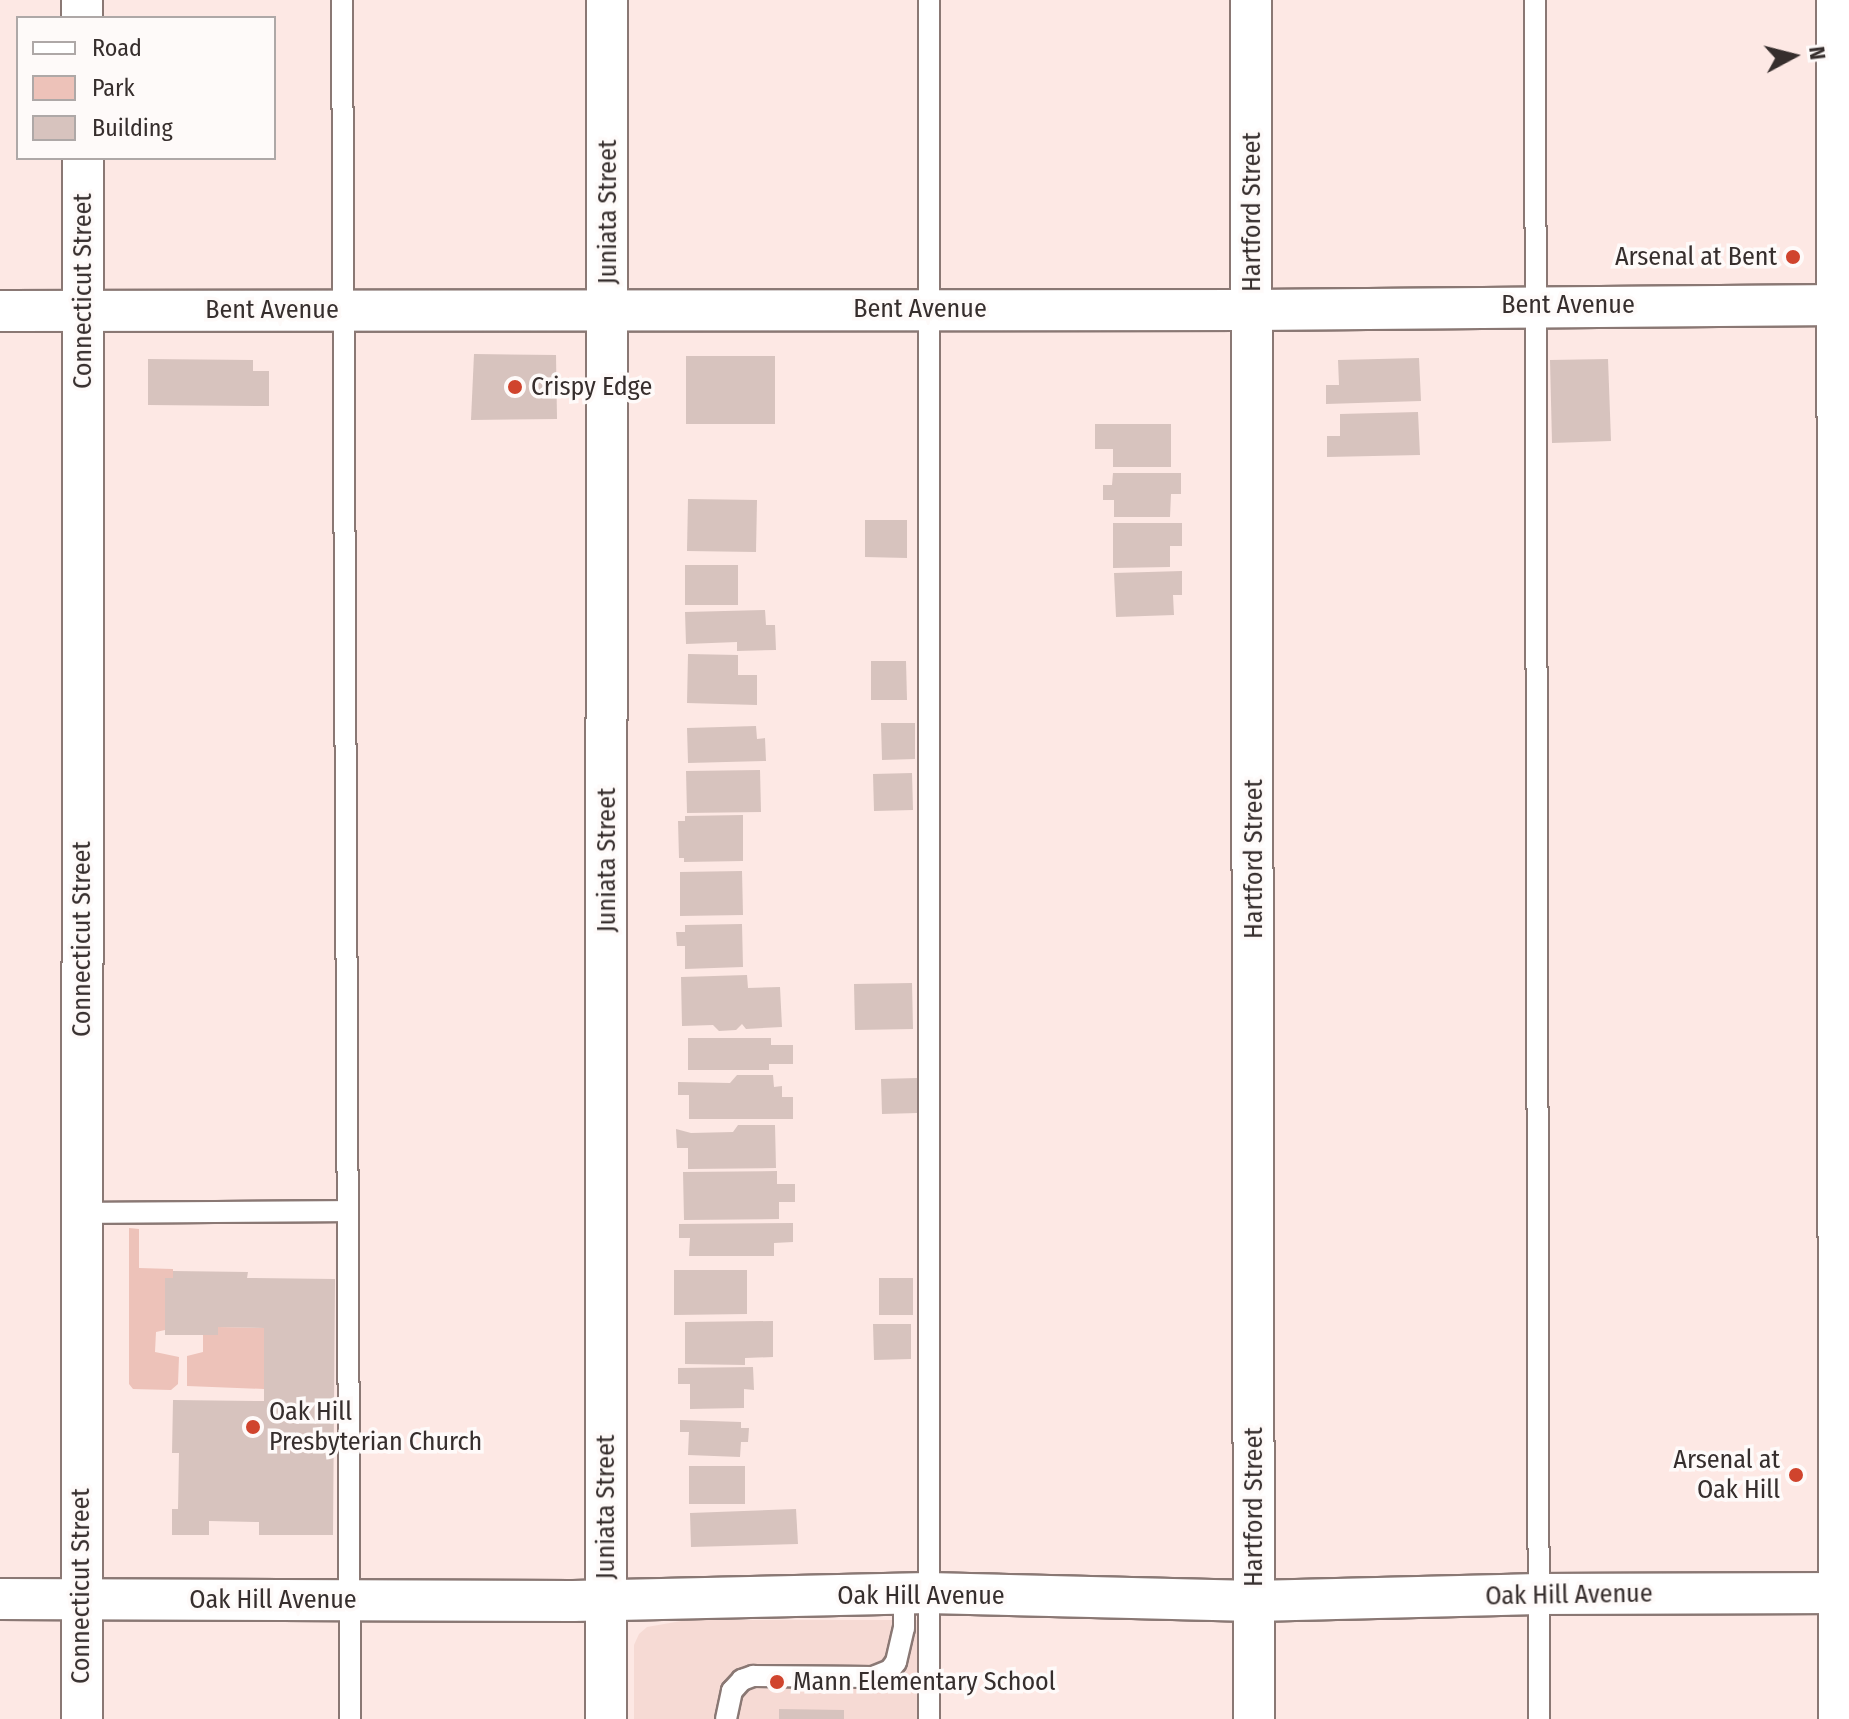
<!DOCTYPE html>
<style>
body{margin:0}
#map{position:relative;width:1849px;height:1719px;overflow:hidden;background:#fde8e4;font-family:"Fira Sans Condensed",sans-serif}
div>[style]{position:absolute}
.built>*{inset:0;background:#f6dad4}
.green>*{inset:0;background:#edc2b9}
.building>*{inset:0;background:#d7c3be}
.roads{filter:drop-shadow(2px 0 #8a7874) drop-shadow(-2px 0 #8a7874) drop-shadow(0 2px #8a7874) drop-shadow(0 -2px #8a7874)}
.lane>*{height:20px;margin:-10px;padding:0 10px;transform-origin:10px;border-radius:10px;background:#fff}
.street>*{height:40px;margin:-20px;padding:0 20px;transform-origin:20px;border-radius:20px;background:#fff}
.secondary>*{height:44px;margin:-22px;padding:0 22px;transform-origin:22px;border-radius:22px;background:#fff}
.dots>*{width:22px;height:22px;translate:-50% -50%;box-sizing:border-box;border:4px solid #fefaf9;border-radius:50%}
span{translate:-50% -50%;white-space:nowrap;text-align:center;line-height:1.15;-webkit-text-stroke:7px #fefaf9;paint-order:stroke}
.street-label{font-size:26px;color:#362e2d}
.poi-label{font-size:26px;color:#362e2d}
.right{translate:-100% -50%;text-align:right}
.left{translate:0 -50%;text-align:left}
.legend{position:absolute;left:16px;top:16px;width:260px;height:144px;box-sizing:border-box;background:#fefaf9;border:2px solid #aea8a7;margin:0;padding:10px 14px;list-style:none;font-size:24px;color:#362e2d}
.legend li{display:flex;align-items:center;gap:16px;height:40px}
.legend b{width:40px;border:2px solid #aea8a7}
.north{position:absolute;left:1753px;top:16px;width:80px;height:80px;-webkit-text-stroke:6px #fefaf9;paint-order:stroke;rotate:83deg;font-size:22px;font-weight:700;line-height:32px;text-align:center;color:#362e2d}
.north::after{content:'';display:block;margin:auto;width:28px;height:36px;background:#362e2d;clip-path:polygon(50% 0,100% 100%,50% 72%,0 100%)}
</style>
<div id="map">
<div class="built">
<i style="clip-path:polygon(687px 1620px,921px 1620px,920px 1719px,634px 1719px,634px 1645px,639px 1634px,647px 1627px)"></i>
</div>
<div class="green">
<i style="clip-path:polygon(129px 1228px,139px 1229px,139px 1268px,173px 1269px,173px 1278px,165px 1278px,165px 1330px,156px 1332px,155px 1352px,179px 1357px,178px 1384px,171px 1390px,133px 1389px,129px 1384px)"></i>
<i style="clip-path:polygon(218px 1327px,264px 1328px,264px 1389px,187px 1386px,187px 1356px,203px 1352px,203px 1335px,218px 1335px)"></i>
</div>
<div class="building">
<i style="clip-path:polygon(474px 354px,556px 355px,557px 419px,471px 420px)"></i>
<i style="clip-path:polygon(686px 356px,775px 356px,775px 424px,686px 424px)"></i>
<i style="clip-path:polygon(1419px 358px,1421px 401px,1326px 404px,1326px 385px,1339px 385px,1338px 360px)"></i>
<i style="clip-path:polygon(148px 359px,253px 360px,253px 371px,269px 371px,269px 406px,148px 405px)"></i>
<i style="clip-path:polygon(1608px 359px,1611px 441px,1552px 443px,1550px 360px)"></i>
<i style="clip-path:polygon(1418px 412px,1420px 455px,1327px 457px,1327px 436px,1340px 436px,1340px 414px)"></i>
<i style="clip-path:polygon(1095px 424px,1171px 424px,1171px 467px,1113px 467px,1113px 449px,1095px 449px)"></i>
<i style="clip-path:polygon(1113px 473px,1181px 473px,1181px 494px,1171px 494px,1170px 517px,1114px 517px,1114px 500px,1103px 500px,1103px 485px,1112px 485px)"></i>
<i style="clip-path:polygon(688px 499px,757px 500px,756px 552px,687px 551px)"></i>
<i style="clip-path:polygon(865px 520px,907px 520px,907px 558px,865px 557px)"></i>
<i style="clip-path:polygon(1113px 523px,1182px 523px,1182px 546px,1170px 546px,1170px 567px,1113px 568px)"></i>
<i style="clip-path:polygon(685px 565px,738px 565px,738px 605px,685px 605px)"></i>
<i style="clip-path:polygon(1182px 571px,1182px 595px,1173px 595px,1174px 615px,1116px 617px,1114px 573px)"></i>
<i style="clip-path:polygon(765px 610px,766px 625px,775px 625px,776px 650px,737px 651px,737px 642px,686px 644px,685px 612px)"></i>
<i style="clip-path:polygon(688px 654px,738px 655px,738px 675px,757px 675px,757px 705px,687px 703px)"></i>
<i style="clip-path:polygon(871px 661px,906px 661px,907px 700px,871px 700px)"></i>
<i style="clip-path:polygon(881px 723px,915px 723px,915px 759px,882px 760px)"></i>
<i style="clip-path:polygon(756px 726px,757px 739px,765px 738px,766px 761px,688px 763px,687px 728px)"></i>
<i style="clip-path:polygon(760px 770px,761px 812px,687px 813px,686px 771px)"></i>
<i style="clip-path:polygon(912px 773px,913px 810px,874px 811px,873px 774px)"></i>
<i style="clip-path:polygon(743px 815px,743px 861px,684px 862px,684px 858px,679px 858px,678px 821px,685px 821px,685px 816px)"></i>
<i style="clip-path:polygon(742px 871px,743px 915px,680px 916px,680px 872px)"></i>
<i style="clip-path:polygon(742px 924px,743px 967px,685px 969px,685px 946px,677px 946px,676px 932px,685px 932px,685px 925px)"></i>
<i style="clip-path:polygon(747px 975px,748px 988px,780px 987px,782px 1027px,746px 1029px,742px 1024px,736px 1030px,719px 1031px,713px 1025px,682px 1026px,681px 977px)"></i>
<i style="clip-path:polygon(912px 983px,913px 1029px,855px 1030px,854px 984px)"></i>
<i style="clip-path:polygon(688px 1038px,771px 1038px,771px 1045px,793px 1045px,793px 1064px,769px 1064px,769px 1070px,688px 1070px)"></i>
<i style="clip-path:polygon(737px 1075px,773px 1075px,774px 1087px,782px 1086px,782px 1097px,793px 1097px,793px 1119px,689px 1119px,689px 1095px,678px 1095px,678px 1082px,730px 1083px)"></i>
<i style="clip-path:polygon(917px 1078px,917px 1113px,882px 1114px,881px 1079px)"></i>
<i style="clip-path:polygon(738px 1125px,775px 1125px,776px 1168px,688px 1169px,688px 1148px,677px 1148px,676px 1129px,691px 1133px,733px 1132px)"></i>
<i style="clip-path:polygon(777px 1171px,777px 1184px,795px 1184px,795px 1202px,779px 1202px,779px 1219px,684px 1220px,683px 1172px)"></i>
<i style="clip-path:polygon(793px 1223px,793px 1242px,774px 1243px,774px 1256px,689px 1256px,690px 1238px,679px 1238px,679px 1224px)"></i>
<i style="clip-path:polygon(674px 1270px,747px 1270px,747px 1314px,674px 1315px)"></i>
<i style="clip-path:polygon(173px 1271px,248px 1272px,247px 1278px,335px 1279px,333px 1535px,259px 1535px,259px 1522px,209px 1521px,209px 1535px,172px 1535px,172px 1509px,178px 1509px,179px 1453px,172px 1453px,173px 1400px,264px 1401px,264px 1328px,218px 1327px,218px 1335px,165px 1335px,165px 1278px,173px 1278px)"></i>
<i style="clip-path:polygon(879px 1278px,913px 1278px,913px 1315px,879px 1315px)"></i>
<i style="clip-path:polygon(773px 1321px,773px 1357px,745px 1358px,745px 1365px,685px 1364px,685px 1322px)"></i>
<i style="clip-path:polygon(873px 1324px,911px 1324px,911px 1359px,874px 1360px)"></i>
<i style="clip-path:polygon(753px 1367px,754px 1390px,744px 1389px,744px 1408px,690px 1409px,690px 1384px,678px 1384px,678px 1368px)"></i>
<i style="clip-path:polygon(680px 1420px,741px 1422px,741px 1428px,749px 1428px,748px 1442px,741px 1442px,740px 1457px,688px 1455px,689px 1432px,680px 1432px)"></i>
<i style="clip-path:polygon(689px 1466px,745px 1466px,745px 1504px,689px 1504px)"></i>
<i style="clip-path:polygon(796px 1509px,798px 1544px,691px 1547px,690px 1513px)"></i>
<i style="clip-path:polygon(779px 1709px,844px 1710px,844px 1719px,779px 1719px)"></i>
</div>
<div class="roads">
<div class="lane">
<i style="left:342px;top:0;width:1719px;rotate:89.73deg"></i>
<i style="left:929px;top:0;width:1719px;rotate:90deg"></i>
<i style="left:1535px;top:0;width:1719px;rotate:89.87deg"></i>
<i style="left:82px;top:1213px;width:266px;rotate:-0.4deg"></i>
<i style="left:726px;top:1719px;width:29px;rotate:-78deg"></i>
<i style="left:732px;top:1691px;width:15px;rotate:-48deg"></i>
<i style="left:742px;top:1680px;width:12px;rotate:-20deg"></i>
<i style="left:753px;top:1676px;width:120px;rotate:0.5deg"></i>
<i style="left:873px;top:1677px;width:18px;rotate:-22deg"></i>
<i style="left:890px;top:1670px;width:10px;rotate:-53deg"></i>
<i style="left:896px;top:1662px;width:35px;rotate:-77deg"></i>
<i style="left:904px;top:1628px;width:34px;rotate:-90deg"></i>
</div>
<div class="street">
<i style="left:82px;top:0;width:18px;rotate:90deg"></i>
<i style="left:1251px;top:0;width:1719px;rotate:89.9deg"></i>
<i style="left:0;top:311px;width:1253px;rotate:-0.05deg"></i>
<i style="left:1253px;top:310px;width:586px;rotate:-0.49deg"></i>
<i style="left:0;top:1599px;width:573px;rotate:0.2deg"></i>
<i style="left:573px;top:1601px;width:355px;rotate:-1.3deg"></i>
<i style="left:928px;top:1593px;width:326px;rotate:1.4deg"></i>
<i style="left:1254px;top:1601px;width:284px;rotate:-1.4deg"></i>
<i style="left:1538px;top:1594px;width:304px;rotate:-0.2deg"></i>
<i style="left:82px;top:1719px;width:1561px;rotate:-89.96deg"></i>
<i style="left:606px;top:1719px;width:1719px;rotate:-89.97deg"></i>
</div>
<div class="secondary">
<i style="left:1839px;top:0;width:1719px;rotate:89.93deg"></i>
</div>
</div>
<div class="dots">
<i style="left:1793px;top:257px;background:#d0442d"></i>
<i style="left:515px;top:387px;background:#d0442d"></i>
<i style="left:253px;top:1427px;background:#d0442d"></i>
<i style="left:1796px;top:1475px;background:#d0442d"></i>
<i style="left:777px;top:1682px;background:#d0442d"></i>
</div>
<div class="street-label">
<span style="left:608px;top:212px;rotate:-90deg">Juniata Street</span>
<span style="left:1252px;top:212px;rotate:-90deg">Hartford Street</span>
<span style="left:83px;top:291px;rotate:-90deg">Connecticut Street</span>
<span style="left:1568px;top:305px">Bent Avenue</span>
<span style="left:920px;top:309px">Bent Avenue</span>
<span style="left:272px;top:310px">Bent Avenue</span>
<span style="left:1254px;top:859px;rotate:-90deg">Hartford Street</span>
<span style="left:607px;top:860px;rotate:-90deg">Juniata Street</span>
<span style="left:82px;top:939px;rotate:-90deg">Connecticut Street</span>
<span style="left:606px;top:1507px;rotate:-90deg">Juniata Street</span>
<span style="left:1254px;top:1507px;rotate:-90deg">Hartford Street</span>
<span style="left:81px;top:1586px;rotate:-90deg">Connecticut Street</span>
<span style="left:1569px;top:1595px;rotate:-1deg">Oak Hill Avenue</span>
<span style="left:921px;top:1596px">Oak Hill Avenue</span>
<span style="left:273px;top:1600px">Oak Hill Avenue</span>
</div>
<div class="poi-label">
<span class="right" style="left:1777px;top:257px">Arsenal at Bent</span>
<span class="left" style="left:531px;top:387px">Crispy Edge</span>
<span class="left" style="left:269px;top:1427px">Oak Hill<br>Presbyterian Church</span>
<span class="right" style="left:1780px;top:1475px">Arsenal at<br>Oak Hill</span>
<span class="left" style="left:793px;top:1682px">Mann Elementary School</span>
</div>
<ul class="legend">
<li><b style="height:10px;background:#fff"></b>Road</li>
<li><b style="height:22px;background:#edc2b9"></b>Park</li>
<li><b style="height:22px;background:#d7c3be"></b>Building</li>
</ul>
<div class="north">N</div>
</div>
